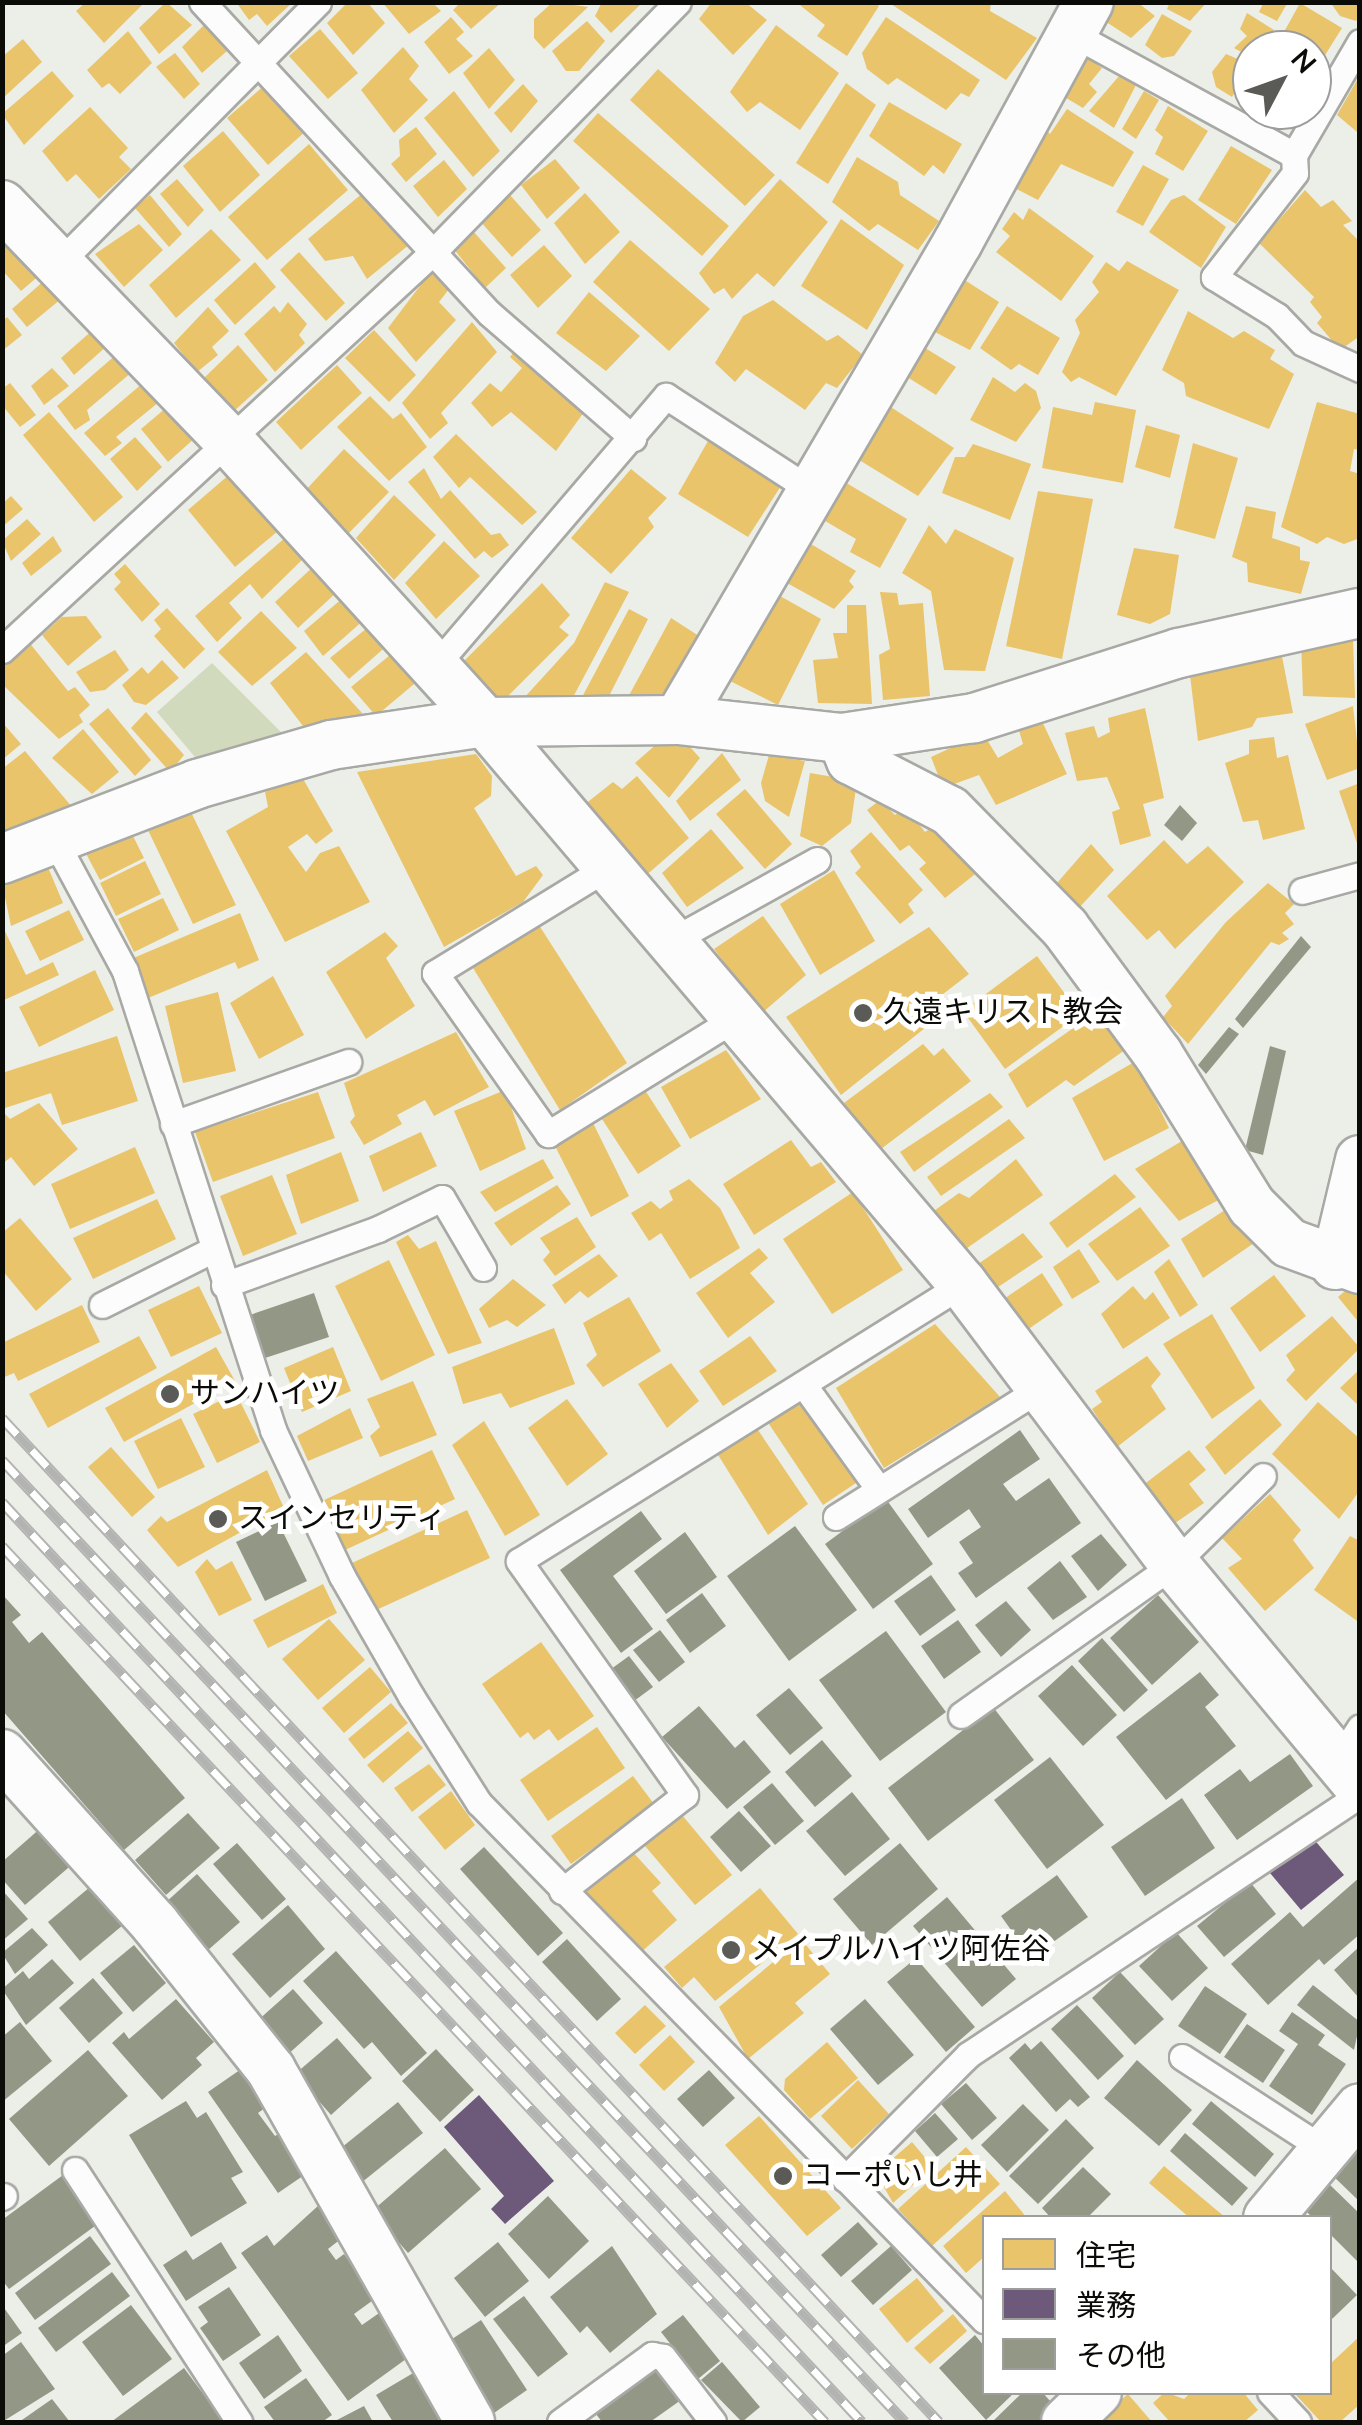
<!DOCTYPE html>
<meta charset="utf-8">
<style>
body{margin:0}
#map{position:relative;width:1362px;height:2425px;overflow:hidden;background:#eceee8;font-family:"Nunito Sans","Noto Sans JP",sans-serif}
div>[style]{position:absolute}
.green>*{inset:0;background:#d1dabd}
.homes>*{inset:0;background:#e9c46a}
.offices>*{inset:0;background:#6d597a}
.building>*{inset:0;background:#939886}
.roads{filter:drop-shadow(2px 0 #a8a9a5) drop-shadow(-2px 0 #a8a9a5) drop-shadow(0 2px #a8a9a5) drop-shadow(0 -2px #a8a9a5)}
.service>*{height:25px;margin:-12.5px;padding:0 12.5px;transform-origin:12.5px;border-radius:12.5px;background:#fcfcfc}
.minor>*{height:48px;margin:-24px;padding:0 24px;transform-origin:24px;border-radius:24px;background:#fcfcfc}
.rail>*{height:11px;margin-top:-5.5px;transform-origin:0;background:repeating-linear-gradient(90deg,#fff 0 22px,#b3b3b2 0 44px);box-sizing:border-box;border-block:2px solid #b3b3b2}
.dots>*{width:28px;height:28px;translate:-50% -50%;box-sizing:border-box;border:5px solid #fff;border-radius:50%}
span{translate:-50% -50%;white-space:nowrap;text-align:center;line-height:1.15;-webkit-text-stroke:10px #fff;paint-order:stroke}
.poi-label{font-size:30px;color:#0b0c08}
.left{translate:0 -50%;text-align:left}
.frame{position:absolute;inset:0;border:5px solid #0b0c08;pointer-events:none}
.legend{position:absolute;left:982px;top:2215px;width:350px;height:180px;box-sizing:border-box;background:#fff;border:2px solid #9d9e9c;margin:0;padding:12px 18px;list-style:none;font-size:30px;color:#0b0c08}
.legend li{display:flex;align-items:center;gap:20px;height:50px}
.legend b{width:50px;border:2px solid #9d9e9c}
.north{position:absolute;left:1232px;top:30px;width:100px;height:100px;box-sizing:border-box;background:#fff;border:2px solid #9d9e9c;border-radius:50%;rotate:49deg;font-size:28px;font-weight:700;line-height:40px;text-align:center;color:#0b0c08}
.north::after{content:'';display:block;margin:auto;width:35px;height:45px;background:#5a5b56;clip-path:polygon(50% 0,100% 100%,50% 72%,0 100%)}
</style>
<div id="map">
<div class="green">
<i style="clip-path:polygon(212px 663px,286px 737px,200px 763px,157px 712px)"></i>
</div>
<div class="homes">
<i style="clip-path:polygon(86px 2px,145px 2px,104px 43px,76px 11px)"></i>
<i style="clip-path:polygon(166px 2px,192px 25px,159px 54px,139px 28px)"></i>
<i style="clip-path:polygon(236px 2px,293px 2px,267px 26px,257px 14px,249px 20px)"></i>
<i style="clip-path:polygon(348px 2px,367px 2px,385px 23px,353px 55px,327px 23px)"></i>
<i style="clip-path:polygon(382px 2px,432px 2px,441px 11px,409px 34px)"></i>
<i style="clip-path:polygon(461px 2px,502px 2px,471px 29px,453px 10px)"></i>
<i style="clip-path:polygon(553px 2px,588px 7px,544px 49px,534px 38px,534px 19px)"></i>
<i style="clip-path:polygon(643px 2px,611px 33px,595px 16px,602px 2px)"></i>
<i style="clip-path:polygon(712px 2px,745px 2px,767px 20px,733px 55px,699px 19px)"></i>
<i style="clip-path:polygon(796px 2px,874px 2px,879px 6px,847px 56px,817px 36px,825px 25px)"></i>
<i style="clip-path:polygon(888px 2px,991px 2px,990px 11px,1037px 38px,1006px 80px)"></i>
<i style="clip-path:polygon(1107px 2px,1137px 2px,1155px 16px,1131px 38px,1100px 18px)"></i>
<i style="clip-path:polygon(1170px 2px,1207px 2px,1190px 21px,1167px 9px)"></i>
<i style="clip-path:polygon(1264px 2px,1288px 2px,1277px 21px,1259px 12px)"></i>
<i style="clip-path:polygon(1330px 2px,1357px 2px,1360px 16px,1356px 21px,1340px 16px)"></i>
<i style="clip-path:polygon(1300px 3px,1342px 28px,1312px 76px,1312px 50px,1274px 50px)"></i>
<i style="clip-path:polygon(1247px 13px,1274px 30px,1252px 58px,1234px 48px,1247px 36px,1240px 29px)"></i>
<i style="clip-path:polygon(1162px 14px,1192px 31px,1174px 56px,1162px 58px,1145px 45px)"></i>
<i style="clip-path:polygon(451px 17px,464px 32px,456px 39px,473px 56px,449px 74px,424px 42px)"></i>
<i style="clip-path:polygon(886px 17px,980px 80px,969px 97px,961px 93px,946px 110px,897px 78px,888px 85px,867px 69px,862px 53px)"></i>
<i style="clip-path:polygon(587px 21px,605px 41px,579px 71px,566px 71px,552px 51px)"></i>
<i style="clip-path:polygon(204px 25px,227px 51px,202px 73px,182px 47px)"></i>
<i style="clip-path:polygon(776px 25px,839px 73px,800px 130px,760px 102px,747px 112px,730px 92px)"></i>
<i style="clip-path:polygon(320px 29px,358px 73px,328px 99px,289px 56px)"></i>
<i style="clip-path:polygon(128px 31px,152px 63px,120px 94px,109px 83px,102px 88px,87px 70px)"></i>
<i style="clip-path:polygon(23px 39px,42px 62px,2px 99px,2px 57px)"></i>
<i style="clip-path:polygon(403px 47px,419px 66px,409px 79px,428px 100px,394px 133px,361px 90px)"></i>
<i style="clip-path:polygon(489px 48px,515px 80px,489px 109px,463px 73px)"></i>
<i style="clip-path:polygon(175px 53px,200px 84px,184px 99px,156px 67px)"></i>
<i style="clip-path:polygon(1082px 54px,1102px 68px,1089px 84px,1097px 92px,1083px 108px,1056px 92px)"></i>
<i style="clip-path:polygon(1226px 54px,1252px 65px,1232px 97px,1216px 87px,1212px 72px)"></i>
<i style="clip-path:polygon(658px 69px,775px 175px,745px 206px,630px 100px)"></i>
<i style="clip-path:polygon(52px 71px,74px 96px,24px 145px,2px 114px)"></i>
<i style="clip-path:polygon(1360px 75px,1360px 129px,1357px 132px,1337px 115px)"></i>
<i style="clip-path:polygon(1119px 76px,1136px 85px,1114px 128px,1089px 111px)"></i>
<i style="clip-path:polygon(267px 83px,307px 130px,268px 165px,227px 118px)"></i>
<i style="clip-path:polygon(846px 83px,876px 105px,828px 184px,796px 163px)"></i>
<i style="clip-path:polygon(523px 84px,538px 101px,511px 133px,494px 113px)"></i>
<i style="clip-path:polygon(454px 91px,500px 151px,473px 177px,424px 118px)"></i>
<i style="clip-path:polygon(1144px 91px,1159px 100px,1136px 139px,1122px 129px)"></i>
<i style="clip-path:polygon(889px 102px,962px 144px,944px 174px,933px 165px,924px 176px,869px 136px)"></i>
<i style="clip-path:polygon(1168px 106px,1208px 131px,1183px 171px,1155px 154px,1163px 137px,1155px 130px)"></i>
<i style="clip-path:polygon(90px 107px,128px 148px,119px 157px,131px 169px,99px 199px,76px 174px,67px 182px,42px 151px)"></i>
<i style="clip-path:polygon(1067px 109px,1134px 152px,1113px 187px,1061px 164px,1038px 200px,1007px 184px,1041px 124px,1050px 134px)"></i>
<i style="clip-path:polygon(598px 113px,729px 226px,702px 256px,573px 141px)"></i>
<i style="clip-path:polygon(416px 127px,437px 154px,406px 182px,391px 164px,400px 156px,399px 140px)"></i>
<i style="clip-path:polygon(223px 131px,260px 175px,220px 212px,183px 166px)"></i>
<i style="clip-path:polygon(309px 144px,348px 190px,267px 260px,228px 217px)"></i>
<i style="clip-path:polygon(1231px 146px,1272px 170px,1236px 224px,1198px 200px)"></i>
<i style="clip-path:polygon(857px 157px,898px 182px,900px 195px,939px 221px,918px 250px,878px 224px,869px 231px,832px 202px)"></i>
<i style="clip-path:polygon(555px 159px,580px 188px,547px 219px,521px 185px)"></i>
<i style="clip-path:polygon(444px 160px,467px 189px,438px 217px,413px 186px)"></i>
<i style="clip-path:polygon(1143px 165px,1169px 179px,1143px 226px,1116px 212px)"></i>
<i style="clip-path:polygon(177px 179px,204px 210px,188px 227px,160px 194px)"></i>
<i style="clip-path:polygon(780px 179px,828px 222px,774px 287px,757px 273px,732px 299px,724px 288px,714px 294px,699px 273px)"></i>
<i style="clip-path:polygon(1305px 190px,1321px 207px,1333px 200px,1352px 221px,1343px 225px,1360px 242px,1360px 336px,1340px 350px,1317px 323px,1322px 317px,1310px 302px,1314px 297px,1259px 243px)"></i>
<i style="clip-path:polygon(364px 192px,410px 244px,367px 279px,353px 256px,325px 261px,308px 239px)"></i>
<i style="clip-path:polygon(585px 193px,620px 232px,585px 264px,554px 223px)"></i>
<i style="clip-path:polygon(150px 195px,182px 234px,169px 247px,135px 208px)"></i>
<i style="clip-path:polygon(510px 195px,541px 230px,512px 257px,480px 221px)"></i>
<i style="clip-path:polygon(1184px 195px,1226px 227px,1201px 268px,1149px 232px,1171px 200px)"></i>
<i style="clip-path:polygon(1029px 208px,1094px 256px,1061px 301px,996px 252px,1010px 236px,1002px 229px,1014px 212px,1023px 220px)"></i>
<i style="clip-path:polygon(841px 219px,904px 265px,867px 330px,801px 286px)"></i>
<i style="clip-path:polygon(139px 224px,163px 250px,124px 287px,95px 254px)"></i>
<i style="clip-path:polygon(211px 229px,241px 260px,176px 318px,149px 285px)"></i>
<i style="clip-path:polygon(473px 231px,506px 268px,485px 288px,453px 248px)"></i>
<i style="clip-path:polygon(12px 238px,41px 274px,21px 291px,2px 270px,2px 247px)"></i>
<i style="clip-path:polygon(630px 240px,710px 309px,669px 351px,593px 282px)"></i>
<i style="clip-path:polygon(544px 245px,572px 276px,538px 308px,510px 275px)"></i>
<i style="clip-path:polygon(299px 252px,345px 303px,326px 321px,280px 270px)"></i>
<i style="clip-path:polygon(1127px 261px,1179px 290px,1116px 396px,1079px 377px,1071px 382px,1062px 372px,1080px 333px,1075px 320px,1099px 292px,1092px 282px,1106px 262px,1119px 271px)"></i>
<i style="clip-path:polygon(255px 262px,276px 287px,235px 325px,214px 300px)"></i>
<i style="clip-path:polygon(432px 270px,449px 289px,439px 302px,456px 320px,416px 362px,388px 328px)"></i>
<i style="clip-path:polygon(46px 279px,61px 299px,27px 327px,12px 309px)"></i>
<i style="clip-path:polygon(963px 279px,999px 302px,970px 350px,925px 327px)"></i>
<i style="clip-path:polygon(589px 292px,640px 336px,606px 371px,556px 333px)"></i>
<i style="clip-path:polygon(773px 300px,827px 341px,838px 335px,863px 355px,837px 388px,826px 383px,805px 410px,746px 369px,735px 382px,715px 363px,743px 316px)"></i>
<i style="clip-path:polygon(288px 302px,307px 324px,299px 335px,305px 343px,275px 372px,244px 334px,274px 306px,280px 313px)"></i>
<i style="clip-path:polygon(1007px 306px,1060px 338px,1038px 375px,1019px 364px,1011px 370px,980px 348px)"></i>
<i style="clip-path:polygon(208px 307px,229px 331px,212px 347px,218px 355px,197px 372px,174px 343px)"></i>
<i style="clip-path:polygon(1188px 311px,1233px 338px,1244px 331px,1275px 350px,1270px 359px,1294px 374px,1269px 429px,1186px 396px,1184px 383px,1162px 370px)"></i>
<i style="clip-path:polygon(7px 317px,22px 335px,2px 351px,2px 322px)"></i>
<i style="clip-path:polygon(472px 322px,497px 352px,441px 413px,448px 423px,430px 439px,402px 403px)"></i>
<i style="clip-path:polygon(95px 328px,107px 346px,74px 375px,61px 358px)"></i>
<i style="clip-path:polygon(374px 330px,416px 375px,389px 402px,345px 358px)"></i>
<i style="clip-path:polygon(917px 343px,956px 367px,936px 395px,899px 372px)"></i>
<i style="clip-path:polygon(238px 345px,268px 380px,233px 412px,203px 379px)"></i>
<i style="clip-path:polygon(517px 348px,584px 412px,556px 451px,511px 412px,492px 427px,471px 403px,490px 383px,501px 392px,522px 368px,510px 357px)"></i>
<i style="clip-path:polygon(118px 353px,132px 372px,87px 410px,90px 420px,75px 430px,57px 406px)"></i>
<i style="clip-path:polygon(337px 365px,362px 393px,301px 450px,276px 422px)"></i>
<i style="clip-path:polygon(52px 368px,69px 386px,44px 405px,31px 386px)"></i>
<i style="clip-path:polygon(993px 377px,1015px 392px,1025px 383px,1036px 391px,1041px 408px,1016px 442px,970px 420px)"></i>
<i style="clip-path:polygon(10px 383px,36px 415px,20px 427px,2px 405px,2px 389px)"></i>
<i style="clip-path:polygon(143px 383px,159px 402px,116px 437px,122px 443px,105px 456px,84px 433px)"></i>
<i style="clip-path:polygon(370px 396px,393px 419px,401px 413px,427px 447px,389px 481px,337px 427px)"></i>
<i style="clip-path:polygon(883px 402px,954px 448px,918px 496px,851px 455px)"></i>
<i style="clip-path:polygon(1095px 402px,1136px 410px,1123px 483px,1042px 468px,1053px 407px,1092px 415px)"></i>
<i style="clip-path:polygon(1317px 402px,1360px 414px,1360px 450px,1354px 449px,1350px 471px,1360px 474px,1360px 538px,1344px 544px,1327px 537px,1317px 544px,1281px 527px)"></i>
<i style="clip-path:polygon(167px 407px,195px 438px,168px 462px,141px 429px)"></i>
<i style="clip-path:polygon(49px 412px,123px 497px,94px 522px,23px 435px)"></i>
<i style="clip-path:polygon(1146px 425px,1180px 435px,1170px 478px,1135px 467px)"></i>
<i style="clip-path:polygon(456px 434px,537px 512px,522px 525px,470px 477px,459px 488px,433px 457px)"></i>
<i style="clip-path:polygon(135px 437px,162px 467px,137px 491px,110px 459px)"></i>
<i style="clip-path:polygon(708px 441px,781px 486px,748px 537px,678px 494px)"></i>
<i style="clip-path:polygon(1193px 443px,1238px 458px,1215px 539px,1174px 528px)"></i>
<i style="clip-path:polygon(973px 444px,1031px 464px,1010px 520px,942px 493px,955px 457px,965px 457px)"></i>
<i style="clip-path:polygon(344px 449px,389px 492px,343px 539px,303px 493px)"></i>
<i style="clip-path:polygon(424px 468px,441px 499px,450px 490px,491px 535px,500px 533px,509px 545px,492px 558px,484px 551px,475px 559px,408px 482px)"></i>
<i style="clip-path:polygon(631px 469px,667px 498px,648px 518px,654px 527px,611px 574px,571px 538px)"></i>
<i style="clip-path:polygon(230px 474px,278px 531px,235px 567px,188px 510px)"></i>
<i style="clip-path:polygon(843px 481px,907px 519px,880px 568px,850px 552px,856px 539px,820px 518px)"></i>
<i style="clip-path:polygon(1038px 491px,1093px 499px,1062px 659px,1006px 646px)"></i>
<i style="clip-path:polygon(394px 495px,436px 535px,394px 580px,356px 538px)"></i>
<i style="clip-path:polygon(11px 496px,23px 509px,2px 527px,2px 504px)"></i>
<i style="clip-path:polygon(1246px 506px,1276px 512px,1272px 538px,1300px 547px,1300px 560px,1310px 562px,1301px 594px,1248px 582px,1247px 563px,1232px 557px)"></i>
<i style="clip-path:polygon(27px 519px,41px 534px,11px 561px,2px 541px)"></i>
<i style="clip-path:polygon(929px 525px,946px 544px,955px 529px,1014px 558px,985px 671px,944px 670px,931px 591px,902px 573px)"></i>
<i style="clip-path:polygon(53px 536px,62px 551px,31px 576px,22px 563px)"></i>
<i style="clip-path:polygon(286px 537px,306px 556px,262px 599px,250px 584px,229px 603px,242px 618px,217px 642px,195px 616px)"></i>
<i style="clip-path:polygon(801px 538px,856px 571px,849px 581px,854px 587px,834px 609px,778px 578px)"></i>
<i style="clip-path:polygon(444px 541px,480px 576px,436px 619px,405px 583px)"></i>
<i style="clip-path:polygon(1134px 548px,1179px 555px,1170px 614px,1150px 624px,1117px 615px)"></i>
<i style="clip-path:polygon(125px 564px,160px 604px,142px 622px,114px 589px,121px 582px,114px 574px)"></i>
<i style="clip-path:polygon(314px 566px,338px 591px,298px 628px,275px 602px)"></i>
<i style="clip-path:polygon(605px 582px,629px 592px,571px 701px,523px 699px,574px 643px)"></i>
<i style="clip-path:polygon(542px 583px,570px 615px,559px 627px,569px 635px,500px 704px,462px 663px)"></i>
<i style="clip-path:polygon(771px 591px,821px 619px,778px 705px,724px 678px)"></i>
<i style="clip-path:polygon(880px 592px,897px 593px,899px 605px,923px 603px,930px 696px,883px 700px,879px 655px,890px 649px)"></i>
<i style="clip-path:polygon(344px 597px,365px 619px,323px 656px,304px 631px)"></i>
<i style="clip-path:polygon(847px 605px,866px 605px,872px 704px,818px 703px,813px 660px,838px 658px,833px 633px,847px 633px)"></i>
<i style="clip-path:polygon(167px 608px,205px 649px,184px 669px,154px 636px,161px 629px,154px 620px)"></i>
<i style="clip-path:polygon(629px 609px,648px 619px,606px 702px,581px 699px)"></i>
<i style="clip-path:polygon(261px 611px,297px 648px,252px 686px,218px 652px)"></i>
<i style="clip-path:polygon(86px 616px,102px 637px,68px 666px,42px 635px,62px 617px)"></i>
<i style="clip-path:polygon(671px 618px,699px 636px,658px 702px,626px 701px)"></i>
<i style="clip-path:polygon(372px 624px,390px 643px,349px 679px,330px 658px)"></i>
<i style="clip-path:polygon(1353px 638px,1355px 698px,1303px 696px,1301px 641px)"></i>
<i style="clip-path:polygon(28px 641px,68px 691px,75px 687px,90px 705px,79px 715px,83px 722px,59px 739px,2px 684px,2px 666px)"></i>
<i style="clip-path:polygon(1280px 646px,1293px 713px,1257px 718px,1252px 727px,1198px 741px,1189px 667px)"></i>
<i style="clip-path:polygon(115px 650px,129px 670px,105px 690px,90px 692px,76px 672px)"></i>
<i style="clip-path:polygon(395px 651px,420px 679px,376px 716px,351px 687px)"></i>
<i style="clip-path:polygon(306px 652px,363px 714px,303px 726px,270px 683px)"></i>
<i style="clip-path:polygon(162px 660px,179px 678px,146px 705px,134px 702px,122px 685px,142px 667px,148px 674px)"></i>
<i style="clip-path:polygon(1353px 706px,1360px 768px,1327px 780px,1305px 724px)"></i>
<i style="clip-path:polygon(108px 708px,151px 760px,135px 776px,89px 724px)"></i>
<i style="clip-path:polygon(1145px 708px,1164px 798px,1143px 804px,1151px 836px,1120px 845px,1112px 812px,1120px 809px,1107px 777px,1077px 781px,1065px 733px,1094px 726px,1098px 738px,1110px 732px,1108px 718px)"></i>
<i style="clip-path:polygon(146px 712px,184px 755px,170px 772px,131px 728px)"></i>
<i style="clip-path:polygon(1039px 715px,1067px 774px,996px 805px,979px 775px,943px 788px,931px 757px,983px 733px,998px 758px,1023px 744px,1017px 724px)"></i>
<i style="clip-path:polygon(2px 722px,21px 744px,2px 760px)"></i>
<i style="clip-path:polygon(83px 729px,119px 772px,92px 794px,52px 758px)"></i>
<i style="clip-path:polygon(679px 735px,700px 758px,669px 798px,635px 763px,660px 741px,667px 746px)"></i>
<i style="clip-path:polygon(1274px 737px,1277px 758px,1288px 755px,1305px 829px,1263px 840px,1258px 820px,1243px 822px,1225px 763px,1249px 754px,1249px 740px)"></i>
<i style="clip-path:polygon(25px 751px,72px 807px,2px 834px,2px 769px)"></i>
<i style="clip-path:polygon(722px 753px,741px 780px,690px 821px,676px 801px)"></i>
<i style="clip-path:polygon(476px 754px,492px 776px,491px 796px,474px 808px,516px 876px,536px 866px,543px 875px,523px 902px,444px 947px,357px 772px)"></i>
<i style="clip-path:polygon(769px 755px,805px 761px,789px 817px,765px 801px,761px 783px)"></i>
<i style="clip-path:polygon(810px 773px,857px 781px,851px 823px,822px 846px,800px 836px)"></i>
<i style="clip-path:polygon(637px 776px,689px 838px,643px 878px,584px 805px,613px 782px,622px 789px)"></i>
<i style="clip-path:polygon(302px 777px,333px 831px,316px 844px,307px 834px,288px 847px,306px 872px,320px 853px,339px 846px,370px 902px,285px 942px,226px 831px,268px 807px,265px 792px)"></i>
<i style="clip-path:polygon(1360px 783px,1360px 848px,1359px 849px,1339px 791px)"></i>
<i style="clip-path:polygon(745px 789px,792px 844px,765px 869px,716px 814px)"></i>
<i style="clip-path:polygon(880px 800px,895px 815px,906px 808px,925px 832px,931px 828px,947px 846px,953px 843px,979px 871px,945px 898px,919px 869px,926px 863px,909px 845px,900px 851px,867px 810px)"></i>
<i style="clip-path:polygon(189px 808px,236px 905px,193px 924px,147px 828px)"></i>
<i style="clip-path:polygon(128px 826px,144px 858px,100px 880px,83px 848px)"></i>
<i style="clip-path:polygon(711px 829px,744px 868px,687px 907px,662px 873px)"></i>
<i style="clip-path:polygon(871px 832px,923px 890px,908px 904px,914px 913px,900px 924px,855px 873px,861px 867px,850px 851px)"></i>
<i style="clip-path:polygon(1164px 840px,1187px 864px,1208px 846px,1244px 882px,1175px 949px,1159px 930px,1147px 940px,1107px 896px)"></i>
<i style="clip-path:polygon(1091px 844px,1114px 870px,1077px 910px,1057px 883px)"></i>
<i style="clip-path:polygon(145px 861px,161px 894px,116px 916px,100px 883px)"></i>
<i style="clip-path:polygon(47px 865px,63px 903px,11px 926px,2px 883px)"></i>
<i style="clip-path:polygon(834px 870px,875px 941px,820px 975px,780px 904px)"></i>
<i style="clip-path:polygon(1268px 883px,1294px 904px,1285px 913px,1294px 924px,1282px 933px,1289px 939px,1279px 945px,1271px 942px,1188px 1044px,1163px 1017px,1172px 1006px,1165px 996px,1226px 922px)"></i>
<i style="clip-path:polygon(163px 898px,179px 930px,134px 952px,118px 919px)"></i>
<i style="clip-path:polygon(69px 910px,84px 940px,40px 961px,25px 931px)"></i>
<i style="clip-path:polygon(240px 913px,259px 960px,238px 969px,235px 962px,148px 998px,131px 959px)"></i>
<i style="clip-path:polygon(763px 916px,806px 975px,762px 1013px,714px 949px)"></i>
<i style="clip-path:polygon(537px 922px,627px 1063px,560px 1110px,470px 963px)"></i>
<i style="clip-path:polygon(2px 925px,26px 975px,53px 962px,59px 975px,2px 1001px)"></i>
<i style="clip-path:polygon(929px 927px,969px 974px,916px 1015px,925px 1028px,841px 1095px,786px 1017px)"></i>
<i style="clip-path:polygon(385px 932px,398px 946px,386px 958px,415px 1006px,366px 1039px,326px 972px)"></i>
<i style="clip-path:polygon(1037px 956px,1080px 1014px,1005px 1069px,963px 1011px)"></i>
<i style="clip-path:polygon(95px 970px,114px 1010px,39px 1047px,19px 1007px)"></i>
<i style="clip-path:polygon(273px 976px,304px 1035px,259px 1059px,230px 1003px)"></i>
<i style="clip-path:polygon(218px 992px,236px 1071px,183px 1083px,165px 1006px)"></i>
<i style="clip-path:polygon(1106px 1005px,1132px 1045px,1074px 1086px,1066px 1080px,1027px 1108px,1008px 1074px)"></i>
<i style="clip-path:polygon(456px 1032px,489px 1087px,434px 1116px,425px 1100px,397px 1115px,402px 1124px,364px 1145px,350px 1122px,355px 1116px,344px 1083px)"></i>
<i style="clip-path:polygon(117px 1036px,138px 1101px,62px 1125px,51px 1093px,2px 1109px,2px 1073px)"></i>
<i style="clip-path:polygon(923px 1044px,934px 1056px,943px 1048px,971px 1081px,877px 1152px,844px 1103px)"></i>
<i style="clip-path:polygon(726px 1050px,761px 1099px,690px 1139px,661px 1087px)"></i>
<i style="clip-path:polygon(1136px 1061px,1169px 1128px,1104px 1161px,1072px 1098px)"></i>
<i style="clip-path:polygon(643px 1087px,681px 1146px,638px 1174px,600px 1116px)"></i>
<i style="clip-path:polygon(505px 1090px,526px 1149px,480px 1171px,454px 1111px)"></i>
<i style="clip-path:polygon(318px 1092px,335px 1138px,213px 1182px,195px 1132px)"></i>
<i style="clip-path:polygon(990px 1093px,1003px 1107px,914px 1172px,900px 1152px)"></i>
<i style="clip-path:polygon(39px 1103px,78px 1149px,34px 1186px,11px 1157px,2px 1164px,2px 1111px,10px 1119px)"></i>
<i style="clip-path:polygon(1009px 1119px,1025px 1138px,941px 1196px,927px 1177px)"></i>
<i style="clip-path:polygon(593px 1123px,629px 1196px,591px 1217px,554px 1144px)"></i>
<i style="clip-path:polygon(421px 1132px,437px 1166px,383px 1192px,369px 1156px)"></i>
<i style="clip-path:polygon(1187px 1138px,1226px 1196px,1179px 1221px,1135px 1169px)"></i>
<i style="clip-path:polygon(791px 1140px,811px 1167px,821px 1162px,836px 1182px,754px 1235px,723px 1184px)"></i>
<i style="clip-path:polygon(135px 1147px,155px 1193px,70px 1229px,51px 1184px)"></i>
<i style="clip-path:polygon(341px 1152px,359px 1201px,301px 1224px,286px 1175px)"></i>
<i style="clip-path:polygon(543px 1159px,554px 1178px,495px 1212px,480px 1192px)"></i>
<i style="clip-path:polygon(1016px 1159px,1043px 1195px,960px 1253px,931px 1213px,959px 1193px,969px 1198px)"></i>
<i style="clip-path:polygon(1115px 1174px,1136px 1197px,1067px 1248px,1049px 1223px)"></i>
<i style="clip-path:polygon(272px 1175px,297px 1234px,243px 1256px,220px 1196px)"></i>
<i style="clip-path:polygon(689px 1179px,720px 1208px,740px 1248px,690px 1279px,661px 1233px,649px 1241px,631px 1213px,651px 1201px,660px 1209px,673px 1200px,669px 1191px)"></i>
<i style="clip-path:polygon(557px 1185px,571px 1204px,511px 1246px,494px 1223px)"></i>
<i style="clip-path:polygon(853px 1192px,903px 1270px,832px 1314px,783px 1239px)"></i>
<i style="clip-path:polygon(157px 1199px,176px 1239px,93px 1279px,73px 1238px)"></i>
<i style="clip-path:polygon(1234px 1204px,1257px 1241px,1203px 1278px,1181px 1239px)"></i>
<i style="clip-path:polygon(1140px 1207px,1170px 1246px,1117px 1281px,1088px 1244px)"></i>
<i style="clip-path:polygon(577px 1217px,596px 1247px,555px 1276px,543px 1260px,550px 1252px,540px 1238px)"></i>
<i style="clip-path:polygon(20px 1218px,72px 1279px,36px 1311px,2px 1270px,2px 1233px)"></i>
<i style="clip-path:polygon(1023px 1233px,1043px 1257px,995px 1289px,978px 1264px)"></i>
<i style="clip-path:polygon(408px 1235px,419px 1249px,436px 1241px,482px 1343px,448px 1354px,396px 1242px)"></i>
<i style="clip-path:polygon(759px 1248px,768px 1258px,750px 1273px,775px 1302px,728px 1338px,696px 1293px)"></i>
<i style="clip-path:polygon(1079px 1249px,1100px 1282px,1072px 1299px,1053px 1267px)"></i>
<i style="clip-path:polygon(599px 1254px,618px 1276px,588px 1298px,580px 1291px,565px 1304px,552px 1285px)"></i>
<i style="clip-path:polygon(1169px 1259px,1198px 1305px,1180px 1317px,1154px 1272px)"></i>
<i style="clip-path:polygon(389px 1260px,435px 1355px,381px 1381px,335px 1286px)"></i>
<i style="clip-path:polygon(1042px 1273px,1063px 1305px,1020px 1335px,998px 1303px)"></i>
<i style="clip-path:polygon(1274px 1275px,1306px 1316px,1260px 1352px,1230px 1308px)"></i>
<i style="clip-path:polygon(513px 1279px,546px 1305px,517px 1327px,507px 1320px,489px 1328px,479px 1309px)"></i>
<i style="clip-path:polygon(1357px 1281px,1360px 1284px,1360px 1324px,1338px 1297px)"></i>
<i style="clip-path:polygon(199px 1286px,222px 1333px,171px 1357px,148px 1310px)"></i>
<i style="clip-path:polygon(1133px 1286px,1145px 1300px,1153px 1292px,1170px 1318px,1123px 1349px,1101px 1314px)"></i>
<i style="clip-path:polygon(629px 1297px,661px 1351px,603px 1387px,586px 1365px,597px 1355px,583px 1323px)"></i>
<i style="clip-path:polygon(82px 1305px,100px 1342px,18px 1381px,14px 1373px,2px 1378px,2px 1343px)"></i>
<i style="clip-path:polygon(1212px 1314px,1255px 1388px,1212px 1419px,1163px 1344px)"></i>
<i style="clip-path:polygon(1332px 1316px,1360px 1348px,1306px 1401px,1286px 1380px,1295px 1370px,1286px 1355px)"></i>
<i style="clip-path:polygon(935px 1324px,1000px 1397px,884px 1468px,836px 1388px)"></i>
<i style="clip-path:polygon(554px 1328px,575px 1384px,510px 1408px,501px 1393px,463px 1404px,452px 1367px)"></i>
<i style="clip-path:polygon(139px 1336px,157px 1368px,48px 1428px,29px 1394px)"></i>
<i style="clip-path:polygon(750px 1336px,777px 1371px,723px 1406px,699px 1371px)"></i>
<i style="clip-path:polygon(216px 1347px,235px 1381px,124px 1442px,105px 1408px)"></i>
<i style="clip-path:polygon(333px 1347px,351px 1391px,302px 1412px,284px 1368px)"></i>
<i style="clip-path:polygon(1147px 1356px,1161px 1374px,1151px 1386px,1166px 1409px,1117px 1447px,1092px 1409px,1102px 1402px,1095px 1391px)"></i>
<i style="clip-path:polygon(671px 1363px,699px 1401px,667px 1428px,638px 1384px)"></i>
<i style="clip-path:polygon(1360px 1369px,1360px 1407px,1340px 1388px)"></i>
<i style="clip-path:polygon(413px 1381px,437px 1435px,380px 1457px,370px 1436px,380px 1427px,367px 1399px)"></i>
<i style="clip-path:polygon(236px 1393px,260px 1442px,217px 1463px,193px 1414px)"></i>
<i style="clip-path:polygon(567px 1399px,608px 1454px,567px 1486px,528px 1428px)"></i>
<i style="clip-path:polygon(1260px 1399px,1282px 1425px,1225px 1475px,1205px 1447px)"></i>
<i style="clip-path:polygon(802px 1400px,859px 1481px,823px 1505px,767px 1421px)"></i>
<i style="clip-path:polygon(1318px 1402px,1360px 1439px,1360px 1490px,1339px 1519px,1272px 1454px)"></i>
<i style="clip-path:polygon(350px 1408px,363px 1438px,308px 1461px,297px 1436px)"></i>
<i style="clip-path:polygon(181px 1418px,205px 1467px,158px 1489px,134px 1441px)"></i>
<i style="clip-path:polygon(484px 1421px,540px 1515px,505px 1536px,452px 1445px)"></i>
<i style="clip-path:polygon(756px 1427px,808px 1504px,768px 1535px,715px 1450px)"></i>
<i style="clip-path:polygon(111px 1447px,155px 1497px,132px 1517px,88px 1467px)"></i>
<i style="clip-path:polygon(432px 1450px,455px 1499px,345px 1550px,322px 1501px)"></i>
<i style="clip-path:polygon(1189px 1450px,1206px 1470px,1189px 1484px,1204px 1503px,1168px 1528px,1138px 1489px)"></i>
<i style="clip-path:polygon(267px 1470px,284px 1508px,178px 1567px,147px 1530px,161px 1516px,167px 1522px)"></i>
<i style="clip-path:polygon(1270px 1494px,1301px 1530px,1293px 1540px,1314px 1568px,1265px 1611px,1228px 1568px,1242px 1559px,1222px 1538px)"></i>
<i style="clip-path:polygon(467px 1510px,490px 1558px,374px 1611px,352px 1563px)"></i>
<i style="clip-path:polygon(1350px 1536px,1360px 1541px,1360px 1623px,1314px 1590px)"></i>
<i style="clip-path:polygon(207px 1559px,216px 1570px,232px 1561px,252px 1600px,219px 1616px,195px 1572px)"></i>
<i style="clip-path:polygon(323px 1584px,337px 1613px,268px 1648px,253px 1620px)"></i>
<i style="clip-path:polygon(329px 1619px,365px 1660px,318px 1700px,282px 1659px)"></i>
<i style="clip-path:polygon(541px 1642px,594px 1716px,558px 1741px,549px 1729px,534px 1740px,528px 1732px,520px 1738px,482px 1684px)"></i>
<i style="clip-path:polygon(370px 1667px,391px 1692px,344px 1733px,322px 1708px)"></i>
<i style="clip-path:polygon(391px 1703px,408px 1723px,364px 1759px,348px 1739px)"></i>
<i style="clip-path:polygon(597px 1727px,625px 1768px,548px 1821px,520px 1780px)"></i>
<i style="clip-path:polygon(408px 1731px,423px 1748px,383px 1783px,367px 1765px)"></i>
<i style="clip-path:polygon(429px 1764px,446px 1785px,412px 1812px,394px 1788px)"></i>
<i style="clip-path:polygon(633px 1776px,654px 1804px,571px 1864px,551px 1836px)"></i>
<i style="clip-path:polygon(451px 1791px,475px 1825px,445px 1850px,418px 1817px)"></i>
<i style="clip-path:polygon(677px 1809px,732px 1875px,695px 1905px,640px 1840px)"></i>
<i style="clip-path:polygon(631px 1850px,661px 1883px,652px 1891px,677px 1920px,638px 1955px,583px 1893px)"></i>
<i style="clip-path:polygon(760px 1888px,798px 1934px,715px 2001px,694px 1977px,682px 1988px,664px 1967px)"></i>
<i style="clip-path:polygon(801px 1939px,830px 1974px,795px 2003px,804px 2013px,748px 2059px,719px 2007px)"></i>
<i style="clip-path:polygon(645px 2005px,666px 2026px,635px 2054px,615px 2033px)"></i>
<i style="clip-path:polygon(670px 2035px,695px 2062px,664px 2091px,639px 2065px)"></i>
<i style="clip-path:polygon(827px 2042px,858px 2078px,810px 2119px,784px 2090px,785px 2079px)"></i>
<i style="clip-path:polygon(858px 2080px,889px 2114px,852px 2149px,821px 2116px)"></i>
<i style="clip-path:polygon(759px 2116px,841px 2208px,807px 2236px,725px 2145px)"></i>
<i style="clip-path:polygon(912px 2142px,933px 2167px,893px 2203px,876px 2173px)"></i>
<i style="clip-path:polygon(966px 2147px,1000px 2184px,932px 2246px,898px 2209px)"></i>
<i style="clip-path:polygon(1164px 2166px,1226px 2218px,1190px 2218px,1149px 2183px)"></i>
<i style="clip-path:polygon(1005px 2191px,1027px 2218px,984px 2218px,984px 2257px,966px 2273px,943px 2246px)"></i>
<i style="clip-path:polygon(917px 2278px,944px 2311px,907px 2343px,879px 2309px)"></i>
<i style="clip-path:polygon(953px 2314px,967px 2331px,930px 2364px,914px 2348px)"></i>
<i style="clip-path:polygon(1360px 2336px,1360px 2404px,1340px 2422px,1321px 2422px,1296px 2395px,1330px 2392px,1330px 2364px)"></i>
<i style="clip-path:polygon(1165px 2392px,1184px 2399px,1191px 2392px,1243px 2392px,1258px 2410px,1244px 2422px,1170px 2422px,1153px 2403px)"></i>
<i style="clip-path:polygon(1128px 2394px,1152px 2422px,1095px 2422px)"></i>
</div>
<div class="offices">
<i style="clip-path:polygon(1312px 1837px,1344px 1875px,1301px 1910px,1270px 1873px)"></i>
<i style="clip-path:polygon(479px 2095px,554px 2181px,505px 2224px,491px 2209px,504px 2196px,444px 2127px)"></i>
</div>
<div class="building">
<i style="clip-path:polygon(1180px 805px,1197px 823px,1182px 841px,1164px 825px)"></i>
<i style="clip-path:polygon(1301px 936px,1311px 947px,1243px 1028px,1235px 1019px)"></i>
<i style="clip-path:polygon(1229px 1027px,1239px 1034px,1206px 1074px,1198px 1065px)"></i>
<i style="clip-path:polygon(1270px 1046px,1286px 1051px,1263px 1155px,1245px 1150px)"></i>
<i style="clip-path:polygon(314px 1293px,329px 1337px,259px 1360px,244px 1317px)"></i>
<i style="clip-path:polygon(1020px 1430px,1040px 1459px,1003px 1484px,1016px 1501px,1049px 1478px,1081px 1523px,976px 1598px,958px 1573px,973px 1563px,959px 1542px,981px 1527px,969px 1509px,928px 1538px,908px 1509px)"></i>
<i style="clip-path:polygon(886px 1499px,933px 1564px,873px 1609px,825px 1544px)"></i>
<i style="clip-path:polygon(641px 1511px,662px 1539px,613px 1576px,653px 1629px,621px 1653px,560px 1570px)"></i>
<i style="clip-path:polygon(278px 1522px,307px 1581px,265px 1601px,236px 1542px)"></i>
<i style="clip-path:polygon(795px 1526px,857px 1610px,789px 1661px,727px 1576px)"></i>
<i style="clip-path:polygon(685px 1532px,717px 1577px,666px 1614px,634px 1571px)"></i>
<i style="clip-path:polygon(1101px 1534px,1127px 1565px,1098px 1591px,1071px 1556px)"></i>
<i style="clip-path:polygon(1060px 1561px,1087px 1597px,1053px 1620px,1027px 1588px)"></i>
<i style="clip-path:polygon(931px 1575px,956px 1610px,920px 1636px,894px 1601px)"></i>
<i style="clip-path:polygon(702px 1593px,726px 1626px,690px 1653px,666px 1620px)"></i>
<i style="clip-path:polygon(2px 1594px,21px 1615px,12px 1622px,29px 1643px,42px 1632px,185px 1798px,124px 1850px,2px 1710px)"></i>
<i style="clip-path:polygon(1158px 1595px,1199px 1642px,1152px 1685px,1110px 1638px)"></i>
<i style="clip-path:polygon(1006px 1601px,1031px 1630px,1001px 1657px,975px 1625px)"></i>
<i style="clip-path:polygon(958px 1620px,981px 1652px,944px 1679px,921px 1646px)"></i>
<i style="clip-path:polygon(660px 1630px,685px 1662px,659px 1682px,633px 1650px)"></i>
<i style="clip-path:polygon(886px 1631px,946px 1712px,880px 1761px,819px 1680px)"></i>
<i style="clip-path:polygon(1102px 1638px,1148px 1690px,1124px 1712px,1078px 1661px)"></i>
<i style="clip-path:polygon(629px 1656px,653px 1687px,630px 1704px,607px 1672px)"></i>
<i style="clip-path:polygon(1072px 1665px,1117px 1715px,1083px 1746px,1038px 1696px)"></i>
<i style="clip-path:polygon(1200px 1672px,1219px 1695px,1205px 1707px,1236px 1746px,1166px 1800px,1116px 1737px)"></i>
<i style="clip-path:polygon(789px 1688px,823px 1728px,790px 1755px,756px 1715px)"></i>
<i style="clip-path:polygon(699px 1706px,735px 1748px,744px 1740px,771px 1772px,727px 1809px,662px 1737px)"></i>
<i style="clip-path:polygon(993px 1707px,1034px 1760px,928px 1841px,888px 1788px)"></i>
<i style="clip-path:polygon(822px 1740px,852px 1776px,815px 1807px,785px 1772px)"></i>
<i style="clip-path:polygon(1290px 1754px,1313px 1786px,1237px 1840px,1204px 1795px,1240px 1769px,1250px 1782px)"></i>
<i style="clip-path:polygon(1050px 1757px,1104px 1825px,1047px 1869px,994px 1800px)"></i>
<i style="clip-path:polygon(772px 1783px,804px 1821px,775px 1845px,743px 1807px)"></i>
<i style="clip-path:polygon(852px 1792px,890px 1839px,845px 1876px,806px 1831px)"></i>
<i style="clip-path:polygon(1182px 1798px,1215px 1848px,1145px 1896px,1111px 1847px)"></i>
<i style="clip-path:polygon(739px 1811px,771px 1846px,741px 1872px,710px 1837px)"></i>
<i style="clip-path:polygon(188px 1813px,220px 1848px,166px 1895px,135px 1860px)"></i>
<i style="clip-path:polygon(43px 1826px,75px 1862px,25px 1905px,2px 1879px,2px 1862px)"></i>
<i style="clip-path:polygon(237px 1843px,286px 1899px,262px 1920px,213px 1864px)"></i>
<i style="clip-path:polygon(900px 1843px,938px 1889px,872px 1945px,833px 1899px)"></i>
<i style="clip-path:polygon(484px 1847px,563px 1933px,538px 1956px,460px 1869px)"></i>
<i style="clip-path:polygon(197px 1874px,240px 1922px,207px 1951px,165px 1903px)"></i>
<i style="clip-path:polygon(1057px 1875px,1088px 1917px,1031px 1958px,1001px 1916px)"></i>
<i style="clip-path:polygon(1360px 1877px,1360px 1934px,1324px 1965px,1319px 1959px,1268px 2005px,1231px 1964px,1290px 1912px,1303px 1927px)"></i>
<i style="clip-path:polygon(1250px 1882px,1276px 1914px,1224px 1957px,1197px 1926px)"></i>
<i style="clip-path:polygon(90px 1887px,123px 1925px,80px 1961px,48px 1922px)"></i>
<i style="clip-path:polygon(2px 1890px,28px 1919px,2px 1941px)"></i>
<i style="clip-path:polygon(947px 1897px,1016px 1979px,982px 2007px,913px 1926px)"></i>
<i style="clip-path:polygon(288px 1905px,325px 1949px,270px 1998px,232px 1954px)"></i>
<i style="clip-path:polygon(32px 1928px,48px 1945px,15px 1974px,2px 1953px)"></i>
<i style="clip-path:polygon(1176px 1932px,1208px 1968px,1172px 2001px,1139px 1966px)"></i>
<i style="clip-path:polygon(567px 1939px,621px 1999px,597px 2021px,542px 1962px)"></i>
<i style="clip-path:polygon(134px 1945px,166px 1983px,133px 2012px,100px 1973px)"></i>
<i style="clip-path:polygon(1360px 1946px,1360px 1999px,1334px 1970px)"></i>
<i style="clip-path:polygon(336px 1951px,427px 2053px,401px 2076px,372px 2042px,364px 2049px,303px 1981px)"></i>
<i style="clip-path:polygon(916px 1958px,975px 2027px,946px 2052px,887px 1982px)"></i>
<i style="clip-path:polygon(52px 1959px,74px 1983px,26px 2025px,2px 1989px,23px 1971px,29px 1979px)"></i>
<i style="clip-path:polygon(1120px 1972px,1164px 2019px,1135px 2045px,1092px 1998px)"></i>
<i style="clip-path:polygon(93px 1978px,123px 2013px,89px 2043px,59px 2008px)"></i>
<i style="clip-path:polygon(1313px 1985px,1360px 2022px,1354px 2050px,1297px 2005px)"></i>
<i style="clip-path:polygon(1205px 1986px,1247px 2014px,1220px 2054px,1178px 2026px)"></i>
<i style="clip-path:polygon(293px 1989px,323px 2023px,286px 2056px,256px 2022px)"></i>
<i style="clip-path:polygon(176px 1999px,214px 2042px,196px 2058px,202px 2065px,162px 2100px,112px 2043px,124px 2032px,129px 2039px)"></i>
<i style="clip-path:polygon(865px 1999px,914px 2055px,878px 2085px,830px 2029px)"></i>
<i style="clip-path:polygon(1077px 2005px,1124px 2056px,1098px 2080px,1051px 2029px)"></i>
<i style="clip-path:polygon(1292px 2012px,1325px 2035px,1318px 2045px,1346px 2064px,1312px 2115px,1269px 2086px,1298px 2044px,1279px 2031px)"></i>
<i style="clip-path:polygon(20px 2022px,52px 2061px,2px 2102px,2px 2037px)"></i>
<i style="clip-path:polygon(1247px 2024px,1285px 2050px,1263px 2083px,1224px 2057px)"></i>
<i style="clip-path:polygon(337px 2038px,372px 2078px,331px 2115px,295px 2074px)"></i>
<i style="clip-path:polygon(1041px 2041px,1090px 2097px,1078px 2107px,1070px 2099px,1056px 2112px,1009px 2058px,1025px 2043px,1031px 2050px)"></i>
<i style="clip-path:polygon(436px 2049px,474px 2090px,440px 2122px,402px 2081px)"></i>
<i style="clip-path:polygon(88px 2050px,128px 2096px,49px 2166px,9px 2119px)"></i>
<i style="clip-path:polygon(1137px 2060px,1192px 2110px,1159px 2146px,1104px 2098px)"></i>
<i style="clip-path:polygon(247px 2065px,273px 2102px,258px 2113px,275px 2136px,285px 2130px,313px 2169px,278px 2193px,208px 2092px)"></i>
<i style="clip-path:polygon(709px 2070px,735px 2098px,703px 2127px,677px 2099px)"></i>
<i style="clip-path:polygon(966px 2083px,997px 2118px,972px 2140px,941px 2104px)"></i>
<i style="clip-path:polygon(186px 2101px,197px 2118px,206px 2112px,243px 2172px,231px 2178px,247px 2203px,191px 2237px,129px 2135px)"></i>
<i style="clip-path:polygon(1211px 2101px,1274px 2154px,1255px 2177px,1192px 2124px)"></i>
<i style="clip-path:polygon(398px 2102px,423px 2133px,361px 2183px,336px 2152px)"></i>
<i style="clip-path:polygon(1023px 2104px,1049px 2130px,1007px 2172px,981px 2145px)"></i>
<i style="clip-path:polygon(935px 2113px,958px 2139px,937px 2157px,915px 2131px)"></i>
<i style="clip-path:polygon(1066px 2119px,1094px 2148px,1038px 2204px,1009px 2176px)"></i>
<i style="clip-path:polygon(1185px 2133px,1248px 2188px,1232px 2206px,1170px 2151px)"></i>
<i style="clip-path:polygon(1360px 2143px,1360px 2202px,1330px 2173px)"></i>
<i style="clip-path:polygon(445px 2148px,481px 2189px,408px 2253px,372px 2211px)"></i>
<i style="clip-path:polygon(1083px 2167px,1111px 2194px,1087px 2218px,1051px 2218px,1042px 2208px)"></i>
<i style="clip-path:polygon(63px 2175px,99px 2223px,9px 2289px,2px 2280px,2px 2220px)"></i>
<i style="clip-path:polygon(1328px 2183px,1360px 2214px,1360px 2264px,1330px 2234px,1330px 2218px,1313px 2218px,1303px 2208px)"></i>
<i style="clip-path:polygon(548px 2196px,589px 2241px,549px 2279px,508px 2234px)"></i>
<i style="clip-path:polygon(319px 2205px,342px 2238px,328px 2249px,336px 2260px,344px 2254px,376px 2298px,354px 2314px,362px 2325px,382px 2311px,413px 2354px,348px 2401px,241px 2253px,267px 2235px,274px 2246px)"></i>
<i style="clip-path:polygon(858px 2222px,878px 2244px,841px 2277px,821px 2255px)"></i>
<i style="clip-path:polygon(90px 2236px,111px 2264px,35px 2320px,15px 2293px)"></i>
<i style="clip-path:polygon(221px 2242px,237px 2268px,186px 2301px,163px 2265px,186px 2250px,193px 2260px)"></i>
<i style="clip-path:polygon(498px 2242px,529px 2281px,485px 2317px,454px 2278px)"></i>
<i style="clip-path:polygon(612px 2246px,657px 2314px,610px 2353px,587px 2326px,580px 2333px,550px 2297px)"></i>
<i style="clip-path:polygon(891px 2246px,912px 2270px,873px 2305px,851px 2281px)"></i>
<i style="clip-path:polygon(1330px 2267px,1357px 2295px,1332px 2319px,1330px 2316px)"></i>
<i style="clip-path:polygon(112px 2272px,130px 2296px,56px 2352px,38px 2328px)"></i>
<i style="clip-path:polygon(229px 2287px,261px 2335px,223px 2361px,200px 2328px,208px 2322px,198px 2307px)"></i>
<i style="clip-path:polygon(524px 2296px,568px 2354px,538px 2377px,493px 2319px)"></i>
<i style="clip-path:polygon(2px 2305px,22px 2333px,2px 2347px)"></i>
<i style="clip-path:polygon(131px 2305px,172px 2359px,123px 2396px,82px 2342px)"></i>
<i style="clip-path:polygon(683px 2315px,720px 2361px,698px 2379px,661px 2332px)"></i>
<i style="clip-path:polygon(481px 2320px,527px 2390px,494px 2413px,446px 2343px)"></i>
<i style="clip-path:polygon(278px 2335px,302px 2371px,264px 2399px,239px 2363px)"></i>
<i style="clip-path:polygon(975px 2335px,984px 2346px,984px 2392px,1015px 2392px,986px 2420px,939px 2368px)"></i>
<i style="clip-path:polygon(21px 2342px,55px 2389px,2px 2422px,2px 2356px)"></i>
<i style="clip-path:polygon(722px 2362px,760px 2407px,742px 2422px,701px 2380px)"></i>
<i style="clip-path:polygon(655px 2364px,681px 2400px,650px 2422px,602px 2422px,593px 2410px)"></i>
<i style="clip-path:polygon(425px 2366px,459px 2422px,393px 2422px,376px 2395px)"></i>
<i style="clip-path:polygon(184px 2368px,224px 2422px,111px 2422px)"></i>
<i style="clip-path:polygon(306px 2378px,332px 2415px,322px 2422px,275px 2422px,264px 2407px)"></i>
<i style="clip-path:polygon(1023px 2392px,1042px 2392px,1060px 2412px,1041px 2422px,992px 2422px)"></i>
<i style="clip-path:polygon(52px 2399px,70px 2422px,19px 2422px)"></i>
<i style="clip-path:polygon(364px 2406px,373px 2422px,333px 2422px)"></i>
</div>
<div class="roads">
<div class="service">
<i style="left:202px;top:2px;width:423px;rotate:47.3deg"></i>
<i style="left:489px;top:313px;width:191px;rotate:41deg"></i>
<i style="left:1073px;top:34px;width:252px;rotate:28.7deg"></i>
<i style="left:1360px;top:42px;width:131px;rotate:120.3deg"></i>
<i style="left:1294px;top:155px;width:18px;rotate:87deg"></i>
<i style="left:1295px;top:173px;width:132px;rotate:127.9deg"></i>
<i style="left:1214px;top:277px;width:74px;rotate:31.8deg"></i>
<i style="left:1277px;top:316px;width:37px;rotate:46deg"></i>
<i style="left:1303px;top:343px;width:63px;rotate:24.5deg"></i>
<i style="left:58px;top:264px;width:369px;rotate:-45.2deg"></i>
<i style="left:2px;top:650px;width:587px;rotate:-42.72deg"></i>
<i style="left:433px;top:252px;width:350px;rotate:-45.6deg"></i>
<i style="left:436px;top:665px;width:354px;rotate:-49.5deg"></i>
<i style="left:666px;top:396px;width:173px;rotate:33deg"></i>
<i style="left:54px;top:839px;width:150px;rotate:61.7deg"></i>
<i style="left:125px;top:971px;width:482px;rotate:72.1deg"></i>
<i style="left:273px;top:1430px;width:161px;rotate:64.7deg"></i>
<i style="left:342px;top:1576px;width:138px;rotate:60.1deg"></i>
<i style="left:411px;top:1696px;width:127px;rotate:57.6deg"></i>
<i style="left:479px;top:1803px;width:723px;rotate:45.67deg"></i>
<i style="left:608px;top:867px;width:203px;rotate:148.5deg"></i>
<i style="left:435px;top:973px;width:197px;rotate:54.9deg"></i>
<i style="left:548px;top:1134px;width:221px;rotate:-31.7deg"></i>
<i style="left:1302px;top:891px;width:60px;rotate:-15.4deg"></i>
<i style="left:671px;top:941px;width:167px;rotate:-29deg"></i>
<i style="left:173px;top:1124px;width:186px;rotate:-19.5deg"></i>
<i style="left:224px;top:1285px;width:164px;rotate:-20deg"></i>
<i style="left:378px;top:1229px;width:71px;rotate:-25.8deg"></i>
<i style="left:442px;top:1198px;width:81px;rotate:59.6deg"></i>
<i style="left:102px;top:1305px;width:123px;rotate:-26.6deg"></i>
<i style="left:803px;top:1384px;width:128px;rotate:54.2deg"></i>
<i style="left:836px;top:1517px;width:242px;rotate:-32.2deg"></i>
<i style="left:961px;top:1715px;width:261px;rotate:-35.3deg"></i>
<i style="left:1174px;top:1564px;width:125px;rotate:-44.7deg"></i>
<i style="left:1338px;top:1761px;width:40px;rotate:-57.1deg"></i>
<i style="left:562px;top:1891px;width:156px;rotate:-38deg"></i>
<i style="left:685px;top:1795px;width:287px;rotate:-125.4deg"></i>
<i style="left:519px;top:1561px;width:523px;rotate:-31.96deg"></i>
<i style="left:1182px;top:2057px;width:173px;rotate:33deg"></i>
<i style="left:75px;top:2170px;width:301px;rotate:56.9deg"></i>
<i style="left:845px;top:2179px;width:175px;rotate:-45.2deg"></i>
<i style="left:968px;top:2055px;width:470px;rotate:-33.6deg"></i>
<i style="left:2px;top:2197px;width:2px;rotate:-27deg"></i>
<i style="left:1270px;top:2392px;width:41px;rotate:47deg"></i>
<i style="left:560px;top:2422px;width:114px;rotate:-36.1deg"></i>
<i style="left:652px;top:2355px;width:11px;rotate:10deg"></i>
<i style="left:663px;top:2357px;width:82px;rotate:52.4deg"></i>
</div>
<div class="minor">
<i style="left:2px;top:205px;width:332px;rotate:46.1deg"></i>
<i style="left:232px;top:444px;width:376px;rotate:47.7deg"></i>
<i style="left:485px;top:722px;width:738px;rotate:49.62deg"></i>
<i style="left:963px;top:1284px;width:351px;rotate:53deg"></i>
<i style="left:1174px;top:1564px;width:290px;rotate:50.2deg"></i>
<i style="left:678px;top:720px;width:554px;rotate:-59.64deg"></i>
<i style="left:958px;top:242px;width:273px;rotate:-61.4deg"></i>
<i style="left:842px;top:738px;width:24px;rotate:68deg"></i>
<i style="left:851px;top:760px;width:111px;rotate:27.3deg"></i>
<i style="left:950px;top:811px;width:164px;rotate:45.5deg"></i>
<i style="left:1065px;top:928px;width:157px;rotate:53.6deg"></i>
<i style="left:1158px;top:1054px;width:179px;rotate:58.3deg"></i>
<i style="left:1252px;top:1206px;width:52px;rotate:45deg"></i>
<i style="left:1289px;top:1243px;width:76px;rotate:20.1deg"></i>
<i style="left:2px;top:859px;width:209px;rotate:-21deg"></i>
<i style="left:197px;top:784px;width:140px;rotate:-16.2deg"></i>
<i style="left:331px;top:745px;width:156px;rotate:-8.5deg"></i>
<i style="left:485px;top:722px;width:193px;rotate:-0.6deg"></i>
<i style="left:678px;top:720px;width:165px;rotate:6.3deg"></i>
<i style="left:842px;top:738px;width:134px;rotate:-8.6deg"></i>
<i style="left:974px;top:718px;width:215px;rotate:-17.6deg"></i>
<i style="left:1179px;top:653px;width:185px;rotate:-12.5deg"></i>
<i style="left:1335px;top:1265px;width:108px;rotate:-76.6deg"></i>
<i style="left:2px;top:1754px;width:229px;rotate:48deg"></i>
<i style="left:155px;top:1924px;width:186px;rotate:51.5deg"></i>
<i style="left:271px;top:2070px;width:404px;rotate:60.5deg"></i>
<i style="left:1268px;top:2218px;width:143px;rotate:-50.1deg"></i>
<i style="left:1066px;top:2422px;width:43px;rotate:-44.1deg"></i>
</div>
</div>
<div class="rail">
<i style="left:2px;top:1418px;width:1373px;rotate:46.98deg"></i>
<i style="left:2px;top:1460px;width:1319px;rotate:46.81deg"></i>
<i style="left:2px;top:1502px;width:1259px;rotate:46.93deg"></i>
<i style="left:2px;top:1546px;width:1202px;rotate:46.79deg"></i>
</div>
<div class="dots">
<i style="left:863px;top:1013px;background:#5a5b56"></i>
<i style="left:170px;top:1394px;background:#5a5b56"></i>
<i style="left:218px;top:1519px;background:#5a5b56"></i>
<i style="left:731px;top:1950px;background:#5a5b56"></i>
<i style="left:783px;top:2176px;background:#5a5b56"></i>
</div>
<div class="poi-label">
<span class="left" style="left:883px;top:1013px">久遠キリスト教会</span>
<span class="left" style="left:190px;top:1394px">サンハイツ</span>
<span class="left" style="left:238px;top:1519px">スインセリティ</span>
<span class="left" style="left:751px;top:1950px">メイプルハイツ阿佐谷</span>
<span class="left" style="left:803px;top:2176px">コーポいし井</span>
</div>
<div class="frame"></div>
<ul class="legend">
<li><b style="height:28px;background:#e9c46a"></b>住宅</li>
<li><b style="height:28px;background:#6d597a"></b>業務</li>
<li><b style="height:28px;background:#939886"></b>その他</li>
</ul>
<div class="north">N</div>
</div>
